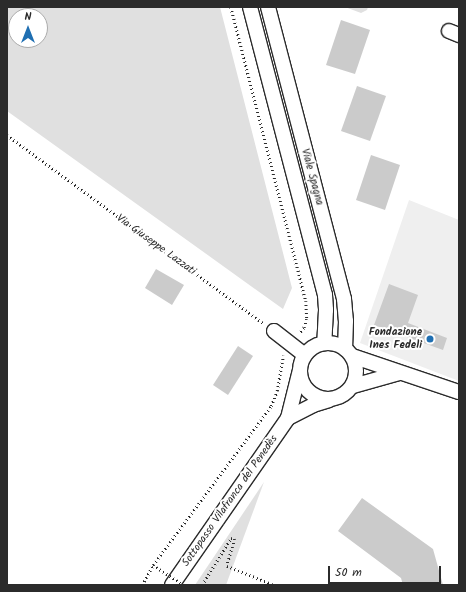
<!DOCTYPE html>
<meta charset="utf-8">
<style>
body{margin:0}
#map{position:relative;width:466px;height:592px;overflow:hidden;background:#fff;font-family:Kalam,sans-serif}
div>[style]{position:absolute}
.built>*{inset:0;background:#efefef}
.green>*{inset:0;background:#e0e0e0}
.building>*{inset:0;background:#cbcbcb}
.path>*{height:2.5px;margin-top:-1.25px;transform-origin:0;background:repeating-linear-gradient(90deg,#2b2b2b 0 1px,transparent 0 4px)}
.roads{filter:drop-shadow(1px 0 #2b2b2b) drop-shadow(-1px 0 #2b2b2b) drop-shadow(0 1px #2b2b2b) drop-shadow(0 -1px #2b2b2b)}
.street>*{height:14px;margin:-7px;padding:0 7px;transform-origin:7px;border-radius:7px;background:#fff}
.street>.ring{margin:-7px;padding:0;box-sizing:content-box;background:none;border:14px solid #fff;border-radius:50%}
.path-bridge>*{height:2.5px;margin-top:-1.25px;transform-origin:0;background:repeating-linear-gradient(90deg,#2b2b2b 0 1px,transparent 0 4px)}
.dots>*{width:11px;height:11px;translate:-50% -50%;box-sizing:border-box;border:2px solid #fff;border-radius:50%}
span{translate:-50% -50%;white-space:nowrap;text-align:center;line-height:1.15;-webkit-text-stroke:4px #fff;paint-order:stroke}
.street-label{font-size:11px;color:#2b2b2b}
.poi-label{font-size:11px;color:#2b2b2b;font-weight:700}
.right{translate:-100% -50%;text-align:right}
.frame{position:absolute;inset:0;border:8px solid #2b2b2b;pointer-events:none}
.north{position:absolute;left:8px;top:8px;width:40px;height:40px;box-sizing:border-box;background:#fff;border:1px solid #aaa;border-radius:50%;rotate:0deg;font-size:11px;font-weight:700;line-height:16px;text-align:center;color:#2b2b2b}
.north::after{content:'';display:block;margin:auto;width:14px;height:18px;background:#1f6fb2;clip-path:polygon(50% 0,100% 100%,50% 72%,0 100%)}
.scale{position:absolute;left:328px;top:566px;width:113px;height:18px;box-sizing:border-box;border:2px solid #2b2b2b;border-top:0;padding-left:5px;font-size:12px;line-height:14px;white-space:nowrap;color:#2b2b2b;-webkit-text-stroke:3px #fff;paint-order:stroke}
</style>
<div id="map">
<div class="built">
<i style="clip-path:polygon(409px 200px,459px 220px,459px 381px,360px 343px)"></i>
</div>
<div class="green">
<i style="clip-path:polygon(evenodd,7px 7px,220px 7px,292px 288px,283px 309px,7px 111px,7px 7px,16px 16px,40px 16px,40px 40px,16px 40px,16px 16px)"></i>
<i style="clip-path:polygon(345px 7px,368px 7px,367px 10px,361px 13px)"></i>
<i style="clip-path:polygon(264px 482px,226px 585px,195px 585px)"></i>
</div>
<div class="building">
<i style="clip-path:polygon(341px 20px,370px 30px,355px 74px,326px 65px)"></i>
<i style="clip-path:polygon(357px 86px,386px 96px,370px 141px,341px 131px)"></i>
<i style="clip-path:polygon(371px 155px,400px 165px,385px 210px,356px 200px)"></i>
<i style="clip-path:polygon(156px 269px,184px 285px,172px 305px,145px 288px)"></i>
<i style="clip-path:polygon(389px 284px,418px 295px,408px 323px,447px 338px,443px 350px,374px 325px)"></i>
<i style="clip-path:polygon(238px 346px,253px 356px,228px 395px,213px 385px)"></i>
<i style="clip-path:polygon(362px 498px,433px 549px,443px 585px,403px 585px,401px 578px,338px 531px)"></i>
</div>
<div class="path">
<i style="left:231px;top:7px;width:303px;rotate:75.7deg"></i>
<i style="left:306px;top:301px;width:18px;rotate:87deg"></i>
<i style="left:307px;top:319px;width:9px;rotate:108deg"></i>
<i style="left:304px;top:328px;width:6px;rotate:129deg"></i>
<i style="left:7px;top:135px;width:318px;rotate:36.3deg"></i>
<i style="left:142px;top:585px;width:23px;rotate:-61deg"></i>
<i style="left:153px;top:565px;width:198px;rotate:-53.4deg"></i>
<i style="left:271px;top:406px;width:16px;rotate:-68deg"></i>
<i style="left:277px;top:391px;width:36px;rotate:-80deg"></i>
<i style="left:202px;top:585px;width:55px;rotate:-58.3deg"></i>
<i style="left:231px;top:538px;width:4px;rotate:14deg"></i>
<i style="left:235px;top:539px;width:28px;rotate:107deg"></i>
<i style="left:227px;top:566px;width:51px;rotate:22deg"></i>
</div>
<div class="roads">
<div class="street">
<i style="left:250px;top:7px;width:298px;rotate:75.4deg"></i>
<i style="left:325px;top:295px;width:15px;rotate:86deg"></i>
<i style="left:326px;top:310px;width:33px;rotate:93deg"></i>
<i style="left:268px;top:7px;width:302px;rotate:75.4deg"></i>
<i style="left:344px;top:299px;width:22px;rotate:85deg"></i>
<i style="left:346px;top:321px;width:28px;rotate:92deg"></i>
<i style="left:449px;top:31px;width:11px;rotate:22deg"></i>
<i style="left:274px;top:331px;width:39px;rotate:38deg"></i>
<i class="ring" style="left:300px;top:343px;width:42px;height:42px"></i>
<i style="left:352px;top:356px;width:113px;rotate:18.6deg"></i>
<i style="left:353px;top:386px;width:48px;rotate:-15.8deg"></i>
<i style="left:288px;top:418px;width:28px;rotate:-27deg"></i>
<i style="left:313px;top:405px;width:17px;rotate:-17deg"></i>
<i style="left:172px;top:585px;width:203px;rotate:-55.2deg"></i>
<i style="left:288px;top:418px;width:49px;rotate:-76deg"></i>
</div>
</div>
<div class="path-bridge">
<i style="left:153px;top:565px;width:37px;rotate:33deg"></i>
</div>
<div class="dots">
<i style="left:430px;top:339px;background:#1f6fb2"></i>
</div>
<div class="street-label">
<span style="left:312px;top:177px;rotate:75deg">Viale Spagna</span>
<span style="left:156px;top:245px;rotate:36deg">Via Giuseppe Lazzati</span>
<span style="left:230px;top:501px;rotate:-55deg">Sottopasso Vilafranca del Penedès</span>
</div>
<div class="poi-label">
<span class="right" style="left:422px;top:339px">Fondazione<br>Ines Fedeli</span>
</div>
<div class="frame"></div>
<div class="north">N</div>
<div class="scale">50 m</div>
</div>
